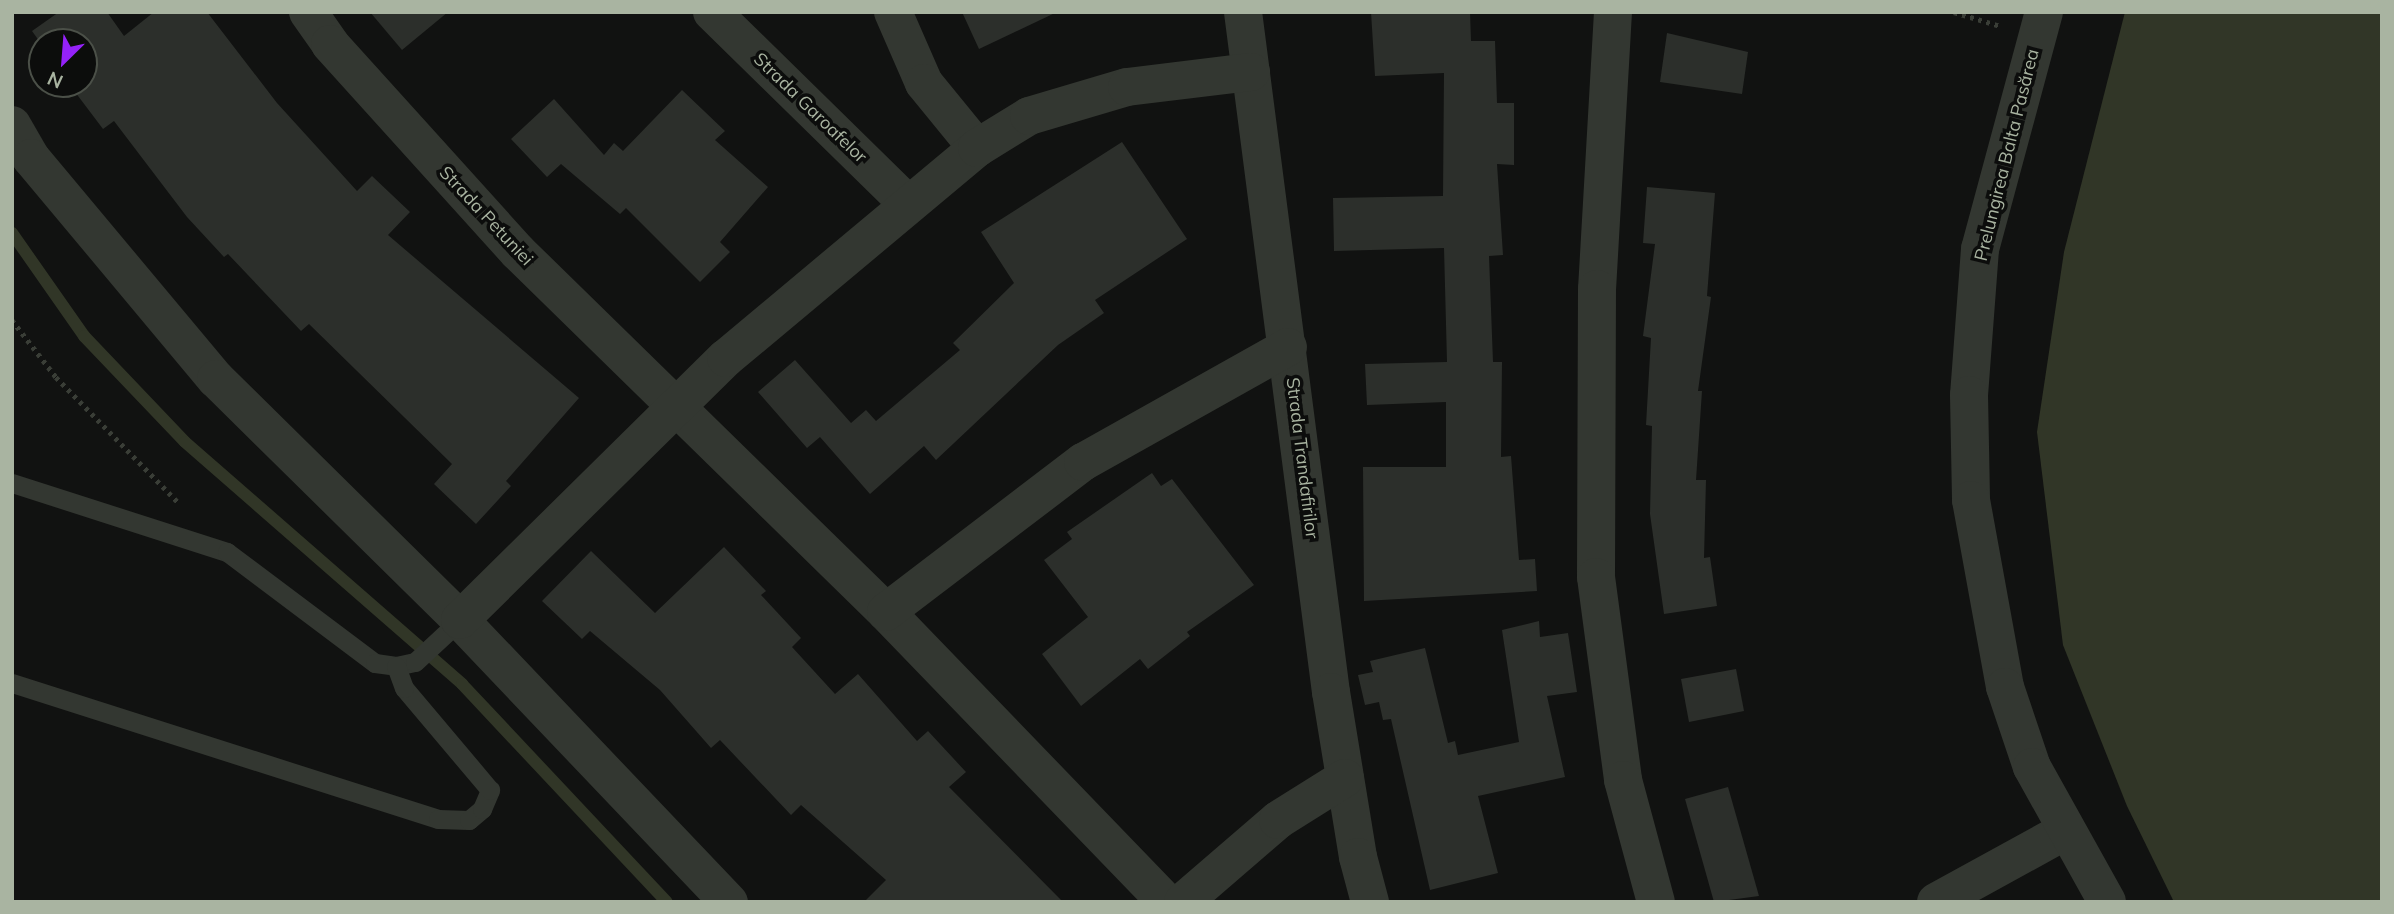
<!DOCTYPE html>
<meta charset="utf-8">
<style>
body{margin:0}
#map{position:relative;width:2394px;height:914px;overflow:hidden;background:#111211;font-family:Mulish,sans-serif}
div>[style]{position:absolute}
.water>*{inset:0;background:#313627}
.stream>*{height:12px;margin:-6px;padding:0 6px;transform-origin:6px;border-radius:6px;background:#313627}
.building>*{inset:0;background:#2c2f2b}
.path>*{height:4.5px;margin-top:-2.25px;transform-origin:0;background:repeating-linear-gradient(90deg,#3a3e37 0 3.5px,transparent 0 8.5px)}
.service>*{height:19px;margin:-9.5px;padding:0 9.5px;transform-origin:9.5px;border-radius:9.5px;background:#333731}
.minor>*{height:38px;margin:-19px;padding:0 19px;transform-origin:19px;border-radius:19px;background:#333731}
.tertiary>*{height:38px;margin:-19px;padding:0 19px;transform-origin:19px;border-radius:19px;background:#333731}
span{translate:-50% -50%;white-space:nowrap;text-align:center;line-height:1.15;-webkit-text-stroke:7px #0c0d0c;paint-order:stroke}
.street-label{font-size:18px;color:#a9b4a1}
.frame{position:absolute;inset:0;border:14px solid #a9b4a1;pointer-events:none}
.north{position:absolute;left:28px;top:28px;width:70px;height:70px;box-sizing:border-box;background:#0c0d0c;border:2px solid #4b5048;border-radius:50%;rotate:205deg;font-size:19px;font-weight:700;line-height:28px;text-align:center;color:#a9b4a1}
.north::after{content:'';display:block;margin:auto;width:24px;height:32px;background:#9522f9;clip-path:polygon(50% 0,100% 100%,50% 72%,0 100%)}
</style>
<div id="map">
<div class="water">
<i style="clip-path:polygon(2125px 12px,2382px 12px,2382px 902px,2174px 902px,2127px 806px,2063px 645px,2037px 432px,2064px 252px)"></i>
</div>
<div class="stream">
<i style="left:12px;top:233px;width:126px;rotate:55deg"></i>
<i style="left:84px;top:336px;width:146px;rotate:46.4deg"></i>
<i style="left:185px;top:442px;width:368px;rotate:41.1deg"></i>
<i style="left:462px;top:684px;width:299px;rotate:46.8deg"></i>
</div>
<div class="building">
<i style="clip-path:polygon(59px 12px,107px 12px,124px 36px,154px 12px,207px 12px,277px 103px,357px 191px,372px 176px,410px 212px,388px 235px,579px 398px,506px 481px,511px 486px,476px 524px,434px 484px,452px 464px,309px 324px,301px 331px,228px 254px,224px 257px,187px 217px,114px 121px,103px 129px,69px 84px,84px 84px,84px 42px,42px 45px,32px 31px)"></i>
<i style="clip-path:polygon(370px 12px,448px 12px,402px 50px)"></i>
<i style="clip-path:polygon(962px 12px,1057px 12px,979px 49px)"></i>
<i style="clip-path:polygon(1371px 12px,1470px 12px,1471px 41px,1495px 41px,1497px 103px,1514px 103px,1514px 165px,1497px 164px,1503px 255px,1489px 256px,1493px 362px,1502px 362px,1501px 457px,1511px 456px,1519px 560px,1535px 559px,1537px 591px,1364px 601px,1363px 467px,1446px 467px,1446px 402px,1367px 405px,1365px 364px,1447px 362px,1444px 248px,1334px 251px,1333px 198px,1443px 196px,1444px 73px,1375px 76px)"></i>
<i style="clip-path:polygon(1667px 33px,1748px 52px,1742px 94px,1660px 82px)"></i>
<i style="clip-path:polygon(682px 90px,725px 131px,715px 140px,768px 187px,720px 242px,730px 252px,700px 282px,626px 208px,620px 214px,561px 164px,547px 177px,511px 139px,554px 99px,604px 155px,614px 143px,623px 151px)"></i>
<i style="clip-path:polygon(1122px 142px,1187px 239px,1095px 300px,1104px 313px,1058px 345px,936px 460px,924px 446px,870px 494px,820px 437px,807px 448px,758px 392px,795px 360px,851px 423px,866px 410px,876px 421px,960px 350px,953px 343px,1014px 283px,981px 232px)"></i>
<i style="clip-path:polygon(1647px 187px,1715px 193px,1707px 296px,1711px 297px,1698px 391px,1702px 391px,1696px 480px,1706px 480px,1704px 558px,1710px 557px,1717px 606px,1664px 614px,1650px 514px,1652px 426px,1646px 425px,1651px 338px,1643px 336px,1655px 244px,1643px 243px)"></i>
<i style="clip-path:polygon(1152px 473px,1161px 486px,1172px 479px,1254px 585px,1187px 632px,1190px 636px,1148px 669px,1140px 659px,1081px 706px,1042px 654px,1088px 617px,1044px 560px,1072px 539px,1067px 532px)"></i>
<i style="clip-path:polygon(724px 547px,766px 591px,761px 595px,801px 638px,792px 647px,835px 694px,858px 674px,917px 741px,928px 731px,966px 772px,949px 787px,1063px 902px,864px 902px,886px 880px,801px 805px,791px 815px,720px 740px,711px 748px,660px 690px,590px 631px,582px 639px,542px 601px,591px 551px,655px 613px)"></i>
<i style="clip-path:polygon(1539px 621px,1540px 637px,1568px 633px,1577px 692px,1547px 696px,1565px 777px,1478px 796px,1498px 873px,1430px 890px,1391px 719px,1383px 720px,1379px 702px,1365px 705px,1358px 675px,1373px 672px,1370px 661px,1425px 648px,1448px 743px,1455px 741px,1458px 755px,1519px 742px,1502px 630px)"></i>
<i style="clip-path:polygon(1736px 669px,1744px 711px,1689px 722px,1681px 679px)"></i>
<i style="clip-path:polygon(1728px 787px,1759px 896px,1714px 902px,1685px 799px)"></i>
</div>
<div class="path">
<i style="left:1954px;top:12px;width:48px;rotate:16.9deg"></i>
<i style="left:12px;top:320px;width:72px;rotate:52.3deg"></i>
<i style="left:56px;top:377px;width:176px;rotate:45.7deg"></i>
</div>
<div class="service">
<i style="left:12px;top:483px;width:226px;rotate:17.8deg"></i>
<i style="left:227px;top:552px;width:185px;rotate:36.9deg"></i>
<i style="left:375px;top:663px;width:21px;rotate:8deg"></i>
<i style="left:396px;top:666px;width:19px;rotate:-12deg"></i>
<i style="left:415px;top:662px;width:62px;rotate:-43deg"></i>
<i style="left:12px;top:683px;width:447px;rotate:17.7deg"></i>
<i style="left:438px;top:819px;width:31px;rotate:2deg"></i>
<i style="left:469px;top:820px;width:17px;rotate:-40deg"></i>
<i style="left:482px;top:809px;width:21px;rotate:-67deg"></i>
<i style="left:490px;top:790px;width:133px;rotate:-130.1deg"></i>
<i style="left:404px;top:688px;width:23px;rotate:-110deg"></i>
</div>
<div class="minor">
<i style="left:308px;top:12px;width:39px;rotate:55deg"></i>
<i style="left:330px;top:44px;width:280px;rotate:47.9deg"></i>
<i style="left:518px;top:252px;width:515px;rotate:44.37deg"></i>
<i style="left:886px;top:612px;width:403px;rotate:46deg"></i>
<i style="left:712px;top:12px;width:274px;rotate:44.4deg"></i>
<i style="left:893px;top:12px;width:77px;rotate:66.4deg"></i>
<i style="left:924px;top:83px;width:84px;rotate:50.8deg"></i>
<i style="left:1243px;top:12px;width:686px;rotate:82.63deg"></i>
<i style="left:1331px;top:692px;width:167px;rotate:80.7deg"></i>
<i style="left:1358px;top:857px;width:47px;rotate:75.1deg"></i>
<i style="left:1613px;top:12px;width:277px;rotate:93.3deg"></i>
<i style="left:1597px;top:289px;width:288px;rotate:90.2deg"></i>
<i style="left:1596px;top:577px;width:205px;rotate:82.4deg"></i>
<i style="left:1623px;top:780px;width:126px;rotate:74.9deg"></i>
<i style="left:12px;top:125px;width:38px;rotate:60deg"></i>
<i style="left:31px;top:158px;width:288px;rotate:50.1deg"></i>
<i style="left:216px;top:379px;width:343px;rotate:44.6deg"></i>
<i style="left:460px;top:620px;width:390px;rotate:46.4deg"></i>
<i style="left:886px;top:612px;width:248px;rotate:-37.3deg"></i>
<i style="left:1083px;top:462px;width:235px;rotate:-29.3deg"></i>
<i style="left:460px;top:620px;width:373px;rotate:-44.6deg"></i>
<i style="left:726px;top:358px;width:327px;rotate:-39.9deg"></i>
<i style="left:977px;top:148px;width:61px;rotate:-31.6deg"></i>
<i style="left:1029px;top:116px;width:102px;rotate:-16.5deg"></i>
<i style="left:1127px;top:87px;width:125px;rotate:-6.9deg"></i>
<i style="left:1183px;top:902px;width:125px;rotate:-40.8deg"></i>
<i style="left:1278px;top:820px;width:79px;rotate:-32.1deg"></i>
<i style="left:1936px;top:902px;width:147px;rotate:-28.8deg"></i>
</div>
<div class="tertiary">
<i style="left:2044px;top:12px;width:245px;rotate:105.1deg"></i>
<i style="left:1980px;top:249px;width:146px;rotate:94.3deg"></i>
<i style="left:1969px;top:395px;width:105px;rotate:88.9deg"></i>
<i style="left:1971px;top:500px;width:190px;rotate:79.7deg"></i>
<i style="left:2005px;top:687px;width:84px;rotate:71.4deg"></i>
<i style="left:2032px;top:767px;width:154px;rotate:60.9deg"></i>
</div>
<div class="street-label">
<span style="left:810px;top:108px;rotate:44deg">Strada Garoafelor</span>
<span style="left:2007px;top:155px;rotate:-76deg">Prelungirea Balta Pasărea</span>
<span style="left:486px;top:216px;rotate:47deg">Strada Petuniei</span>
<span style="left:1302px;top:458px;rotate:83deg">Strada Trandafirilor</span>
</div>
<div class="frame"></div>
<div class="north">N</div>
</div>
